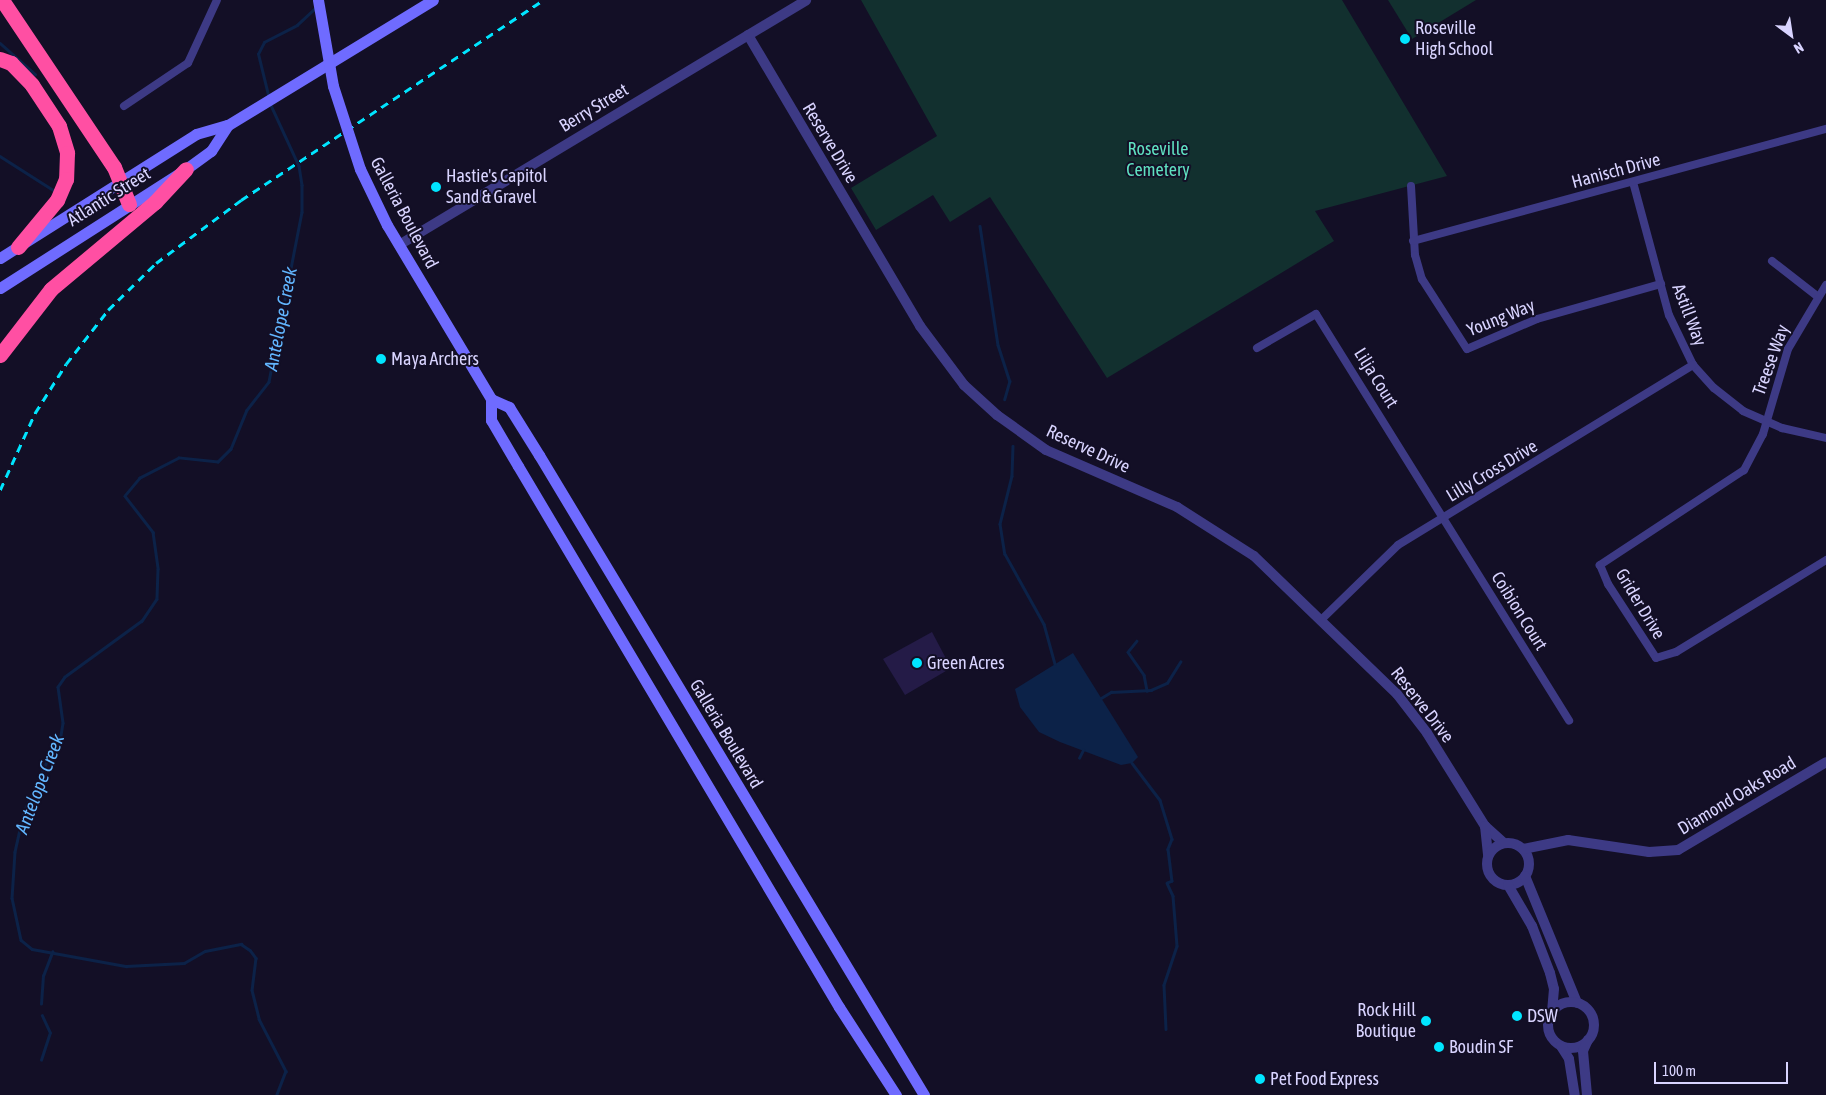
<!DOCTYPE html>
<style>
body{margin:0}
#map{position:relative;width:1826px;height:1095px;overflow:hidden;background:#130f26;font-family:"Asap Condensed",sans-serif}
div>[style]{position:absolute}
.green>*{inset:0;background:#12302f}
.water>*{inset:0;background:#0c2248}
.stream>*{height:2.5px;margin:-1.25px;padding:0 1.25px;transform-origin:1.25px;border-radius:1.25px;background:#0c2248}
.building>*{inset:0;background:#241b47}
.minor>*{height:8px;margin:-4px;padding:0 4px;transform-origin:4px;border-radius:4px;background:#3d3a85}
.tertiary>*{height:10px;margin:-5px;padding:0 5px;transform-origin:5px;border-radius:5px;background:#3d3a85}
.tertiary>.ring{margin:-5px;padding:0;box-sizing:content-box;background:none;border:10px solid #3d3a85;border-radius:50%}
.secondary>*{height:11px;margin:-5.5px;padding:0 5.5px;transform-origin:5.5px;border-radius:5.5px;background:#6f6bff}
.motorway>*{height:15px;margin:-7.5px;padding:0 7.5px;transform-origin:7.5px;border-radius:7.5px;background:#ff4fa3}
.rail>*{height:2.5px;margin-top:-1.25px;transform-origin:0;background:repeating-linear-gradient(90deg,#00e5ff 0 8px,transparent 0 14px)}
.secondary-bridge>*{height:11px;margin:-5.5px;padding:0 5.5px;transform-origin:5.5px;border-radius:5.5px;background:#6f6bff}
.dots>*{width:14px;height:14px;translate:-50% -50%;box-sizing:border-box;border:2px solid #130f26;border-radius:50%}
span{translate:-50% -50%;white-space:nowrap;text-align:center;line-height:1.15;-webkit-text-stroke:4px #130f26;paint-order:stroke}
.poi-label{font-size:18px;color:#d9d4ff}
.left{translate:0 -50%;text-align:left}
.right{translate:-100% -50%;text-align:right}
.street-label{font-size:18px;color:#d9d4ff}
.park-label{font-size:18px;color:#5fe0c0}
.water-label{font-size:19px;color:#62b6ff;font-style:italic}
.north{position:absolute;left:1766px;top:10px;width:50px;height:50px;-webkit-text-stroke:4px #130f26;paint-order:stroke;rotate:149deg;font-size:14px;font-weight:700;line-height:20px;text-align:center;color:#d9d4ff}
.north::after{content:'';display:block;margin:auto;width:18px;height:22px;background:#d9d4ff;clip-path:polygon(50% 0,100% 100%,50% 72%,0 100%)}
.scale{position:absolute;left:1654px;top:1062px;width:134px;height:22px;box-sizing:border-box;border:2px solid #d9d4ff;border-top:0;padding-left:6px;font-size:15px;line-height:18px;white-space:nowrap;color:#d9d4ff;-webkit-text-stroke:4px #130f26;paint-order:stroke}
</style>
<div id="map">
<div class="green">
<i style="clip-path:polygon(861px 0,1342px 0,1447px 176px,1315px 211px,1334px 241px,1107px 378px,990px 197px,950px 222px,933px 195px,876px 230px,851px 188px,937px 136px)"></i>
<i style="clip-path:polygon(1388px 0,1476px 0,1412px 39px)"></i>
</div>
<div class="water">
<i style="clip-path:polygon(1073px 653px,1138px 757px,1132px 763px,1121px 765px,1060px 742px,1039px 732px,1020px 707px,1015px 689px)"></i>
</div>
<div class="stream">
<i style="left:0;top:43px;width:47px;rotate:41.5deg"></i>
<i style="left:268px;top:95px;width:42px;rotate:-103.7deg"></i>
<i style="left:258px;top:54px;width:13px;rotate:-63deg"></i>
<i style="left:264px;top:42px;width:37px;rotate:-27deg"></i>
<i style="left:297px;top:25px;width:26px;rotate:-43deg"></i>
<i style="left:270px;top:103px;width:69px;rotate:65.3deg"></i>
<i style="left:299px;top:166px;width:19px;rotate:81deg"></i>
<i style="left:302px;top:185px;width:27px;rotate:90deg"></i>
<i style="left:302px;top:212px;width:173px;rotate:101deg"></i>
<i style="left:269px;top:382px;width:36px;rotate:128deg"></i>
<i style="left:247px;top:410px;width:42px;rotate:112.3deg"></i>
<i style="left:231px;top:449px;width:18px;rotate:135deg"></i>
<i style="left:218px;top:462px;width:39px;rotate:-174deg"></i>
<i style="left:179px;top:458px;width:44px;rotate:152.9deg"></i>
<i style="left:140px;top:478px;width:23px;rotate:130deg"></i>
<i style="left:125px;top:496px;width:46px;rotate:52.1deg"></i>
<i style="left:153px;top:532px;width:37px;rotate:82deg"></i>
<i style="left:158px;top:569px;width:30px;rotate:92deg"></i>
<i style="left:157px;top:599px;width:27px;rotate:124deg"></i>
<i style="left:142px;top:621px;width:95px;rotate:144deg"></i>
<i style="left:65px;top:677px;width:12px;rotate:125deg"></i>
<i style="left:58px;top:687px;width:36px;rotate:82deg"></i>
<i style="left:63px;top:723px;width:24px;rotate:99deg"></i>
<i style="left:59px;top:747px;width:19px;rotate:129deg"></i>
<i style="left:47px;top:762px;width:55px;rotate:114.7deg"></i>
<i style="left:24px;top:812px;width:41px;rotate:102.7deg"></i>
<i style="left:15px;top:852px;width:46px;rotate:93.7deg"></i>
<i style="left:12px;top:898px;width:43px;rotate:77.9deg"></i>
<i style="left:21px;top:940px;width:14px;rotate:39deg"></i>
<i style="left:32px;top:949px;width:96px;rotate:10.3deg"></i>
<i style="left:126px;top:966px;width:58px;rotate:-3deg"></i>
<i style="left:184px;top:963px;width:24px;rotate:-30deg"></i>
<i style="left:205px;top:951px;width:37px;rotate:-11deg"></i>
<i style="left:241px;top:944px;width:11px;rotate:34deg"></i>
<i style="left:250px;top:950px;width:10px;rotate:53deg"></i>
<i style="left:256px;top:958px;width:32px;rotate:97deg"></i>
<i style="left:252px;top:990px;width:30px;rotate:76deg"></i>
<i style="left:259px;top:1019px;width:59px;rotate:62.6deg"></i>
<i style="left:286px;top:1071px;width:26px;rotate:111deg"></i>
<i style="left:0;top:156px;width:65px;rotate:32.5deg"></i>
<i style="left:980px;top:226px;width:120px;rotate:81.4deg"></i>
<i style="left:998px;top:345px;width:38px;rotate:72deg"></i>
<i style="left:1010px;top:381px;width:19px;rotate:106deg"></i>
<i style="left:1013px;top:446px;width:30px;rotate:92deg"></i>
<i style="left:1012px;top:476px;width:49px;rotate:104deg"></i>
<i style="left:1000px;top:524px;width:30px;rotate:81deg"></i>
<i style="left:1005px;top:554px;width:80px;rotate:60.9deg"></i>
<i style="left:1044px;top:624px;width:41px;rotate:74.6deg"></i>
<i style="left:1137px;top:641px;width:14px;rotate:129deg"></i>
<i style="left:1128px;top:652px;width:28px;rotate:55deg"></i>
<i style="left:1144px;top:675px;width:16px;rotate:79deg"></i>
<i style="left:1101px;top:698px;width:12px;rotate:-31deg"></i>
<i style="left:1111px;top:692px;width:40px;rotate:-2.9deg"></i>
<i style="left:1151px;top:690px;width:17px;rotate:-24deg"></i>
<i style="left:1167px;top:683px;width:25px;rotate:-58deg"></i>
<i style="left:1079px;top:758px;width:9px;rotate:-63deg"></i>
<i style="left:1132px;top:763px;width:46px;rotate:52.9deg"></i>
<i style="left:1160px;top:800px;width:41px;rotate:72.9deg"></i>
<i style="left:1172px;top:839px;width:11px;rotate:112deg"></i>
<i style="left:1168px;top:849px;width:32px;rotate:83deg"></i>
<i style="left:1172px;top:881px;width:5px;rotate:158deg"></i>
<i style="left:1167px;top:883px;width:14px;rotate:65deg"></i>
<i style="left:1173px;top:896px;width:50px;rotate:85.4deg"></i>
<i style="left:1177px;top:946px;width:41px;rotate:108.4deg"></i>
<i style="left:1164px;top:985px;width:44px;rotate:87.4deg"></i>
<i style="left:41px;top:1004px;width:28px;rotate:-86deg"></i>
<i style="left:43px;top:976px;width:26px;rotate:-69deg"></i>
<i style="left:41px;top:1060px;width:28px;rotate:-72deg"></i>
<i style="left:50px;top:1033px;width:19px;rotate:-115deg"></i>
</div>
<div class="building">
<i style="clip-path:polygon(932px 632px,951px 668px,905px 695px,883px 659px)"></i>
</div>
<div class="minor">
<i style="left:124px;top:106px;width:77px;rotate:-33.9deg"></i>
<i style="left:188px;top:63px;width:69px;rotate:-65.3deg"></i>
<i style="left:1633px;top:182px;width:138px;rotate:74.9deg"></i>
<i style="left:1669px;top:315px;width:55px;rotate:64.4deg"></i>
<i style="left:1693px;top:365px;width:31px;rotate:48deg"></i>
<i style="left:1714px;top:388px;width:37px;rotate:38deg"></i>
<i style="left:1743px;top:411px;width:43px;rotate:23.6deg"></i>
<i style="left:1782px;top:428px;width:45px;rotate:12.8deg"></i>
<i style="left:1411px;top:186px;width:69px;rotate:86.7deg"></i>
<i style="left:1415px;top:255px;width:25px;rotate:74deg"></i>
<i style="left:1422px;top:279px;width:83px;rotate:57.3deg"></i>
<i style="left:1467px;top:349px;width:76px;rotate:-23.2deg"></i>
<i style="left:1537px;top:319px;width:129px;rotate:-15.8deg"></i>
<i style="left:1413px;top:241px;width:428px;rotate:-15.2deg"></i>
<i style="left:1772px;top:261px;width:57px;rotate:37.9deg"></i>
<i style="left:1826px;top:285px;width:74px;rotate:120.7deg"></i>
<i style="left:1788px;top:349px;width:89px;rotate:106.4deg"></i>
<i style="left:1763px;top:434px;width:41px;rotate:117.8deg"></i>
<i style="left:1744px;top:470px;width:173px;rotate:146.6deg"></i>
<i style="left:1600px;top:565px;width:21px;rotate:67deg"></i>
<i style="left:1608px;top:584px;width:88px;rotate:57deg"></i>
<i style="left:1656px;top:658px;width:21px;rotate:-17deg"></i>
<i style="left:1676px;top:652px;width:176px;rotate:-31.5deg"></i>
<i style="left:1257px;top:348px;width:68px;rotate:-30deg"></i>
<i style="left:1316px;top:314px;width:479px;rotate:58.1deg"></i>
<i style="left:1321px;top:620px;width:107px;rotate:-44.2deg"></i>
<i style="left:1398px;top:545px;width:346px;rotate:-31.4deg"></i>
</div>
<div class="tertiary">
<i style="left:748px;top:35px;width:338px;rotate:59.4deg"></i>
<i style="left:920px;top:326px;width:74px;rotate:53.3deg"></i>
<i style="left:964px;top:385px;width:45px;rotate:42.3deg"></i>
<i style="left:997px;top:415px;width:60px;rotate:35.5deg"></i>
<i style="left:1046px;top:450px;width:143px;rotate:23.5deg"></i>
<i style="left:1177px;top:507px;width:91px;rotate:32.5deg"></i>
<i style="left:1254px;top:556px;width:199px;rotate:44deg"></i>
<i style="left:1397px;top:694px;width:49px;rotate:52.4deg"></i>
<i style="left:1427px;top:733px;width:110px;rotate:58.1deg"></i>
<i style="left:1485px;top:826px;width:25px;rotate:42deg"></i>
<i style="left:399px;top:245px;width:475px;rotate:-31deg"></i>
<i style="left:1485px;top:826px;width:30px;rotate:84deg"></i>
<i class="ring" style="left:1487px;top:843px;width:32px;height:32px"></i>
<i style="left:1523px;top:849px;width:46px;rotate:-11.3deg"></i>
<i style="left:1568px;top:840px;width:82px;rotate:8.4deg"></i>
<i style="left:1649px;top:852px;width:29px;rotate:-4deg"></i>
<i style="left:1678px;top:850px;width:172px;rotate:-30.7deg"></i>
<i style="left:1525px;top:876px;width:137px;rotate:67.7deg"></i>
<i style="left:1508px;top:885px;width:48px;rotate:59.7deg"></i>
<i style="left:1532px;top:926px;width:50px;rotate:69deg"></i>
<i style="left:1550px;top:973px;width:16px;rotate:76deg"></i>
<i style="left:1554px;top:989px;width:24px;rotate:95deg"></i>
<i class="ring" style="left:1548px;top:1002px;width:36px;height:36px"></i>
<i style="left:1561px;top:1046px;width:15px;rotate:58deg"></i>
<i style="left:1569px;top:1059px;width:36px;rotate:81deg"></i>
<i style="left:1587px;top:1095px;width:44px;rotate:-95.2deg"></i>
<i style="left:1583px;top:1051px;width:12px;rotate:-66deg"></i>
</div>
<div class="secondary">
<i style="left:360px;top:169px;width:62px;rotate:64.3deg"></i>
<i style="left:387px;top:225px;width:203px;rotate:59.1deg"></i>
<i style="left:491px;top:399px;width:21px;rotate:90deg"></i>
<i style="left:491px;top:420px;width:53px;rotate:59.6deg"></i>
<i style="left:518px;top:466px;width:629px;rotate:59.32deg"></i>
<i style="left:839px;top:1007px;width:105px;rotate:57.1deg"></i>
<i style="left:0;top:258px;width:232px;rotate:-32.3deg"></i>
<i style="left:196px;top:134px;width:33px;rotate:-16deg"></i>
<i style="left:228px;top:125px;width:240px;rotate:-31.4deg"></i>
<i style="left:0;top:288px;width:221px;rotate:-32.6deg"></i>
<i style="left:186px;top:169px;width:31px;rotate:-36deg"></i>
<i style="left:211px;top:151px;width:31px;rotate:-57deg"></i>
<i style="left:491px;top:399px;width:20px;rotate:24deg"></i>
<i style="left:509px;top:407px;width:57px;rotate:58deg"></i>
<i style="left:539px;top:455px;width:747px;rotate:58.97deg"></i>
</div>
<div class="motorway">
<i style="left:2px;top:0;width:201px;rotate:56.2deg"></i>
<i style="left:114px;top:167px;width:40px;rotate:68deg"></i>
<i style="left:0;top:59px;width:12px;rotate:20deg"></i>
<i style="left:11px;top:63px;width:30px;rotate:46deg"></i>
<i style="left:32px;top:85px;width:49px;rotate:56.6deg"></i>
<i style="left:59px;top:126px;width:28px;rotate:73deg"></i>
<i style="left:67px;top:153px;width:26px;rotate:92deg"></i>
<i style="left:66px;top:179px;width:23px;rotate:113deg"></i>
<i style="left:57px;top:200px;width:61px;rotate:129.7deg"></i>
<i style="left:0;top:355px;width:83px;rotate:-52.3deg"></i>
<i style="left:51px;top:289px;width:136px;rotate:-39.9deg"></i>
<i style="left:155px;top:202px;width:45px;rotate:-46.8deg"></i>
</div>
<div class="rail">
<i style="left:0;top:490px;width:85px;rotate:-65.6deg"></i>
<i style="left:35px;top:413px;width:58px;rotate:-57.7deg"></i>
<i style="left:66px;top:364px;width:68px;rotate:-52.1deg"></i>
<i style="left:108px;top:310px;width:67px;rotate:-44.4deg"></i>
<i style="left:156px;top:263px;width:106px;rotate:-36.5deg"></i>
<i style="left:241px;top:200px;width:362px;rotate:-33.5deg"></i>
</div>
<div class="secondary-bridge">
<i style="left:318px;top:0;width:87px;rotate:80.1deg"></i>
<i style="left:333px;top:86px;width:87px;rotate:72deg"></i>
</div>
<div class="dots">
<i style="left:1405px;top:39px;background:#00e5ff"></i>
<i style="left:436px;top:187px;background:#00e5ff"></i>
<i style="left:381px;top:359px;background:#00e5ff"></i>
<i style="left:917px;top:663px;background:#00e5ff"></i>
<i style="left:1517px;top:1016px;background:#00e5ff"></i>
<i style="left:1426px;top:1021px;background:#00e5ff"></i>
<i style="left:1439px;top:1047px;background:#00e5ff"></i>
<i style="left:1260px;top:1079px;background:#00e5ff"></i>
</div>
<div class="poi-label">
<span class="left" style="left:1415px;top:39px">Roseville<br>High School</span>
<span class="left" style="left:446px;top:187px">Hastie's Capitol<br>Sand &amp; Gravel</span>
<span class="left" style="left:391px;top:359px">Maya Archers</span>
<span class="left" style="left:927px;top:663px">Green Acres</span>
<span class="right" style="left:1416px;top:1021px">Rock Hill<br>Boutique</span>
<span class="left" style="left:1527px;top:1016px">DSW</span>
<span class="left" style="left:1449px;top:1047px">Boudin SF</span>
<span class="left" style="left:1270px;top:1079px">Pet Food Express</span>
</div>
<div class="street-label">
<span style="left:594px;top:108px;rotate:-31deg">Berry Street</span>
<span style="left:830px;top:143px;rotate:59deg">Reserve Drive</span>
<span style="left:1616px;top:171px;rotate:-15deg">Hanisch Drive</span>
<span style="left:109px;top:197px;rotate:-32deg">Atlantic Street</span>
<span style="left:404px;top:213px;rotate:62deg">Galleria Boulevard</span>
<span style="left:1689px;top:315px;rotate:69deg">Astill Way</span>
<span style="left:1501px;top:318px;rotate:-22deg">Young Way</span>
<span style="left:1771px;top:360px;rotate:-70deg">Treese Way</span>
<span style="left:1376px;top:378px;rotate:58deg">Lilja Court</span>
<span style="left:1088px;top:449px;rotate:25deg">Reserve Drive</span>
<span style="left:1492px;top:471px;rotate:-31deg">Lilly Cross Drive</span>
<span style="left:1640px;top:604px;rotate:59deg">Grider Drive</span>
<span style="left:1519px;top:611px;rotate:58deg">Coibion Court</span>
<span style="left:1422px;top:705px;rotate:52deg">Reserve Drive</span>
<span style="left:726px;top:734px;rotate:59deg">Galleria Boulevard</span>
<span style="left:1737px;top:796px;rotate:-31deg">Diamond Oaks Road</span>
</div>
<div class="park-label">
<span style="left:1158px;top:160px">Roseville<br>Cemetery</span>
</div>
<div class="water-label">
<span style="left:281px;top:319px;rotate:-79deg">Antelope Creek</span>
<span style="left:40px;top:784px;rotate:-69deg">Antelope Creek</span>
</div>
<div class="north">N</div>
<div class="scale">100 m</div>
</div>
